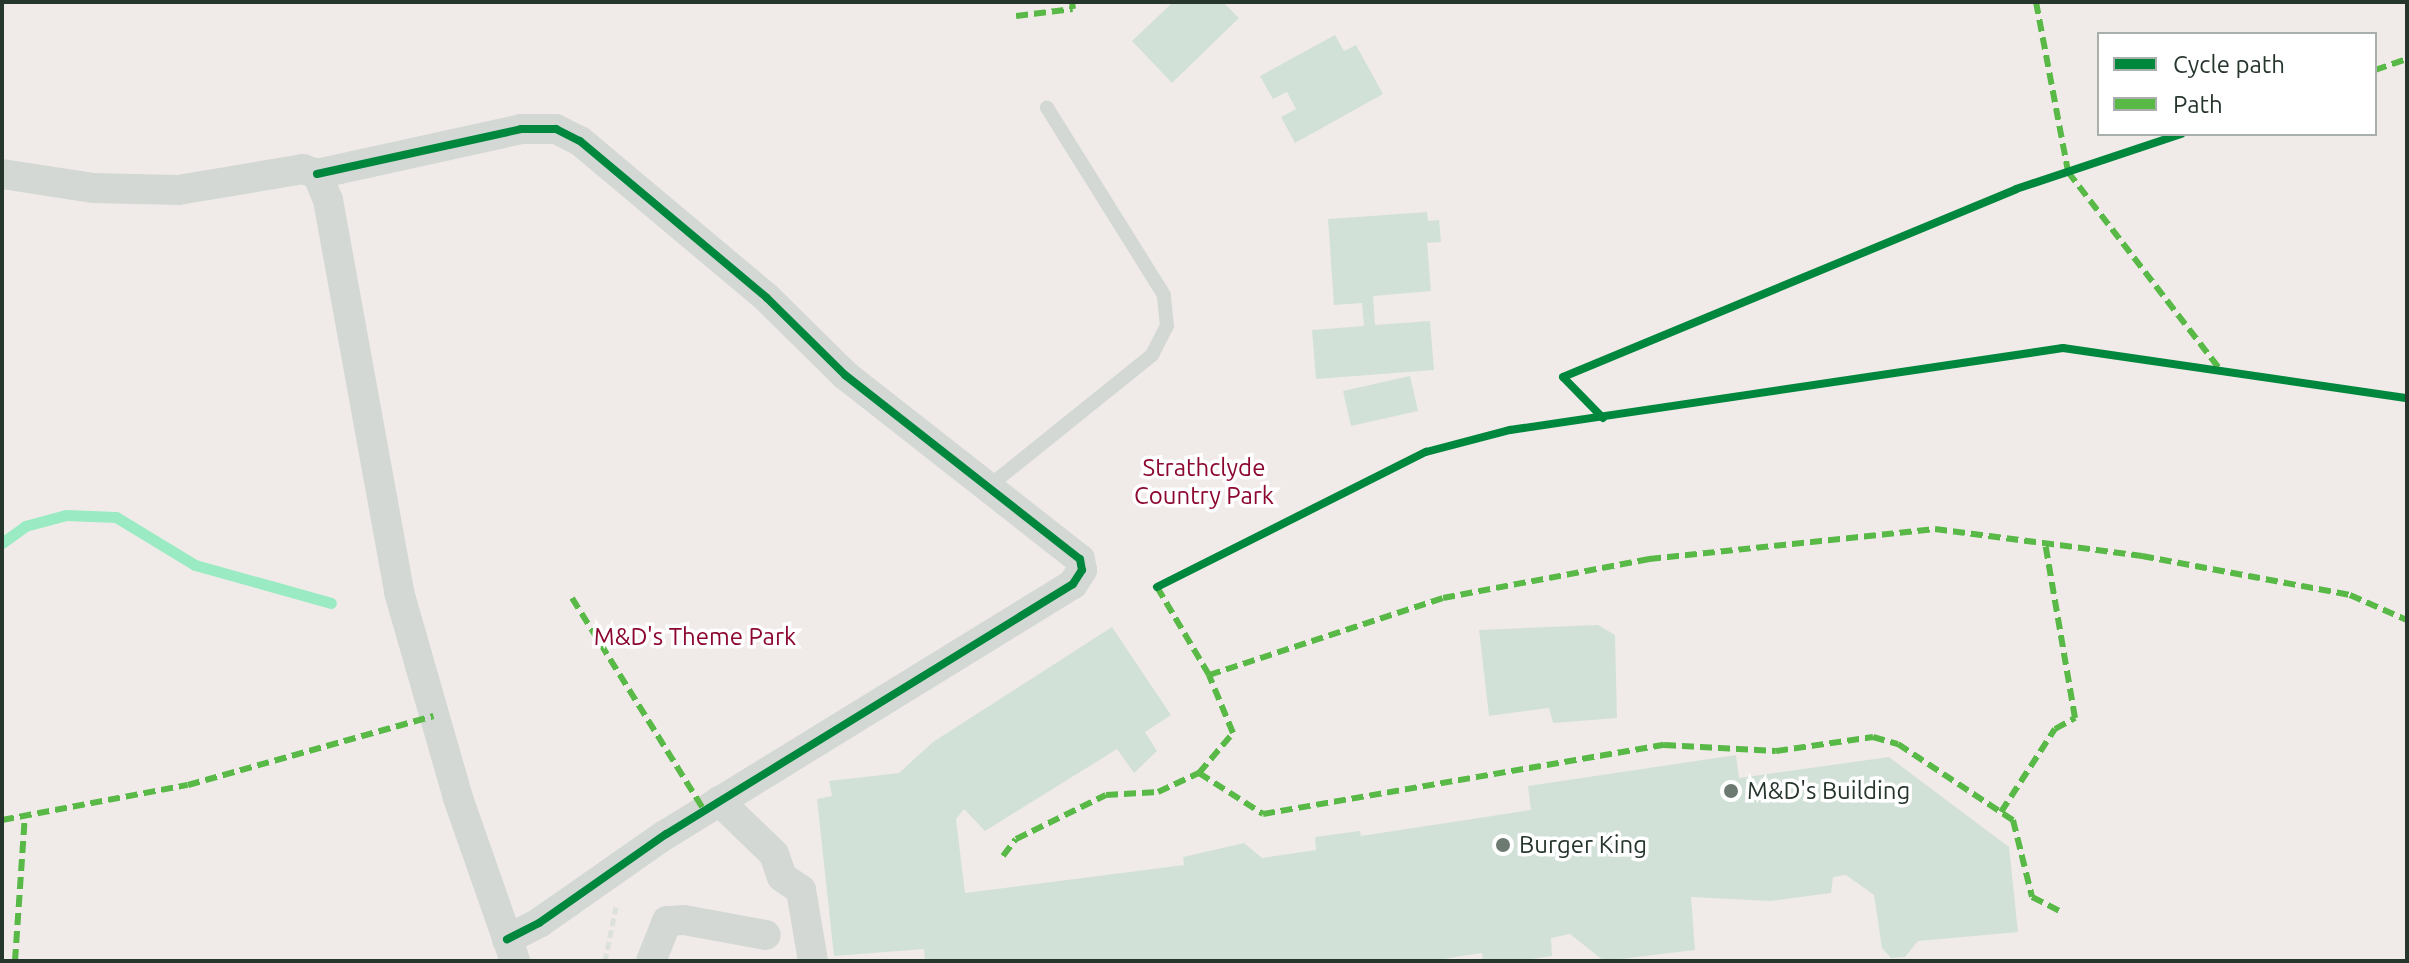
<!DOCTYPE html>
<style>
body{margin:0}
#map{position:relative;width:2409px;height:963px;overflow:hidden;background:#ebf8f1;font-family:Ubuntu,sans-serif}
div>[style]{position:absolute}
.green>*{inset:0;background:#f0ebe8}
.stream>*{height:11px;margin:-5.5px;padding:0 5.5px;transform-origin:5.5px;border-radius:5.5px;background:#9aebc3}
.building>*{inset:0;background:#d2e1d8}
.path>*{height:5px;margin-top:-2.5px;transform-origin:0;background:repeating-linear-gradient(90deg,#dde1de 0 8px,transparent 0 12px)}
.lane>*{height:14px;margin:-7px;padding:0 7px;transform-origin:7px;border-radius:7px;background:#d3d8d5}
.street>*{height:30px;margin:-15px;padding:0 15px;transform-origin:15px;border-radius:15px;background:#d3d8d5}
.quiet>*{height:6px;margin-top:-3px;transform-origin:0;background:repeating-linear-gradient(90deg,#58b947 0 12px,transparent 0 18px)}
.cycleway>*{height:8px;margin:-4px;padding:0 4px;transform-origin:4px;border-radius:4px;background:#00873e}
.dots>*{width:22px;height:22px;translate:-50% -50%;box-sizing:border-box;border:4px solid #fff;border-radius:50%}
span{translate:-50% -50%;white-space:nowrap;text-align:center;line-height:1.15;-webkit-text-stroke:7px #fff;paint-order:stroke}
.park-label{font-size:24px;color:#8c0730}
.poi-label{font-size:24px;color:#27362d}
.left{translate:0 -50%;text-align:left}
.frame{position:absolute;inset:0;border:4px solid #27362d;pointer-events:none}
.legend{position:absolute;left:2097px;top:32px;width:280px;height:104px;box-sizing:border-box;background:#fff;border:2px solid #a9afab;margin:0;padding:10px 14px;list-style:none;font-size:24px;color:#27362d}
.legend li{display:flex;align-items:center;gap:16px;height:40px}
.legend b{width:40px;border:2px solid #a9afab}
</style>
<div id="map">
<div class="green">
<i style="clip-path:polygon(evenodd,2px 2px,2407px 2px,2407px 961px,2px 961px,2px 2px,2099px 34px,2375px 34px,2375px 134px,2099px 134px,2099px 34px)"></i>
</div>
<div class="stream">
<i style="left:2px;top:543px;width:29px;rotate:-36deg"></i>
<i style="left:25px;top:526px;width:42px;rotate:-15deg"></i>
<i style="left:66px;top:515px;width:50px;rotate:2.3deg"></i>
<i style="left:116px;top:517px;width:92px;rotate:31.3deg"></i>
<i style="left:195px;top:565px;width:141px;rotate:15.6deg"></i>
</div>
<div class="building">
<i style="clip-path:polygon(1173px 2px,1223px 2px,1239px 18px,1172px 83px,1132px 41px)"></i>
<i style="clip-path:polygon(1335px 35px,1344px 51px,1356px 45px,1383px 94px,1295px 143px,1281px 117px,1296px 109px,1287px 92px,1273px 99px,1260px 76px)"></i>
<i style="clip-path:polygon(1427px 212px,1428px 221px,1439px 220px,1441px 242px,1427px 243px,1431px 291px,1373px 296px,1375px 325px,1430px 321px,1434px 370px,1316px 379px,1312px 330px,1364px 326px,1362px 303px,1334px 305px,1328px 219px)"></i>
<i style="clip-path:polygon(1410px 376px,1418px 411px,1351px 426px,1343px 391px)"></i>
<i style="clip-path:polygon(1598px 625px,1615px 635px,1617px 718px,1553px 723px,1549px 708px,1489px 716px,1479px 630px)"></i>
<i style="clip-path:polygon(1112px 627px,1171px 715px,1145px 732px,1157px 751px,1134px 773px,1117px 749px,985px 831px,964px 809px,956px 819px,965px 893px,1184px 865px,1183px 857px,1244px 843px,1262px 858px,1316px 850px,1315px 837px,1360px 831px,1361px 836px,1531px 810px,1528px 786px,1736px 755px,1739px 778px,1889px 757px,2009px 847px,2018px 932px,1918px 941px,1905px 957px,1891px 958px,1882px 948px,1874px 895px,1846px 875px,1833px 877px,1831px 893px,1770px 901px,1691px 897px,1695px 950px,1604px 961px,1570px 934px,1551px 938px,1552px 956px,1517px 961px,1483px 961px,1482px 953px,1430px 961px,925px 961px,924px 949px,834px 956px,817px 799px,832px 796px,829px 781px,899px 773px,933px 742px)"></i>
</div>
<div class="path">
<i style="left:605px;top:961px;width:55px;rotate:-78.5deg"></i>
</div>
<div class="lane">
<i style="left:988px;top:487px;width:211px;rotate:-38.8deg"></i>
<i style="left:1152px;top:355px;width:33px;rotate:-63deg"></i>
<i style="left:1167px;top:326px;width:31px;rotate:-96deg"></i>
<i style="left:1164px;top:295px;width:221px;rotate:-122deg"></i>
</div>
<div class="street">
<i style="left:2px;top:174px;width:93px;rotate:8.7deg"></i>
<i style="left:94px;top:188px;width:84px;rotate:1.4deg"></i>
<i style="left:178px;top:190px;width:127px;rotate:-9.5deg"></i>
<i style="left:303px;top:169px;width:15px;rotate:20deg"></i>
<i style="left:317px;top:174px;width:28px;rotate:67deg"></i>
<i style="left:328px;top:200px;width:398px;rotate:79.7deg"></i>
<i style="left:399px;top:592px;width:214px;rotate:74deg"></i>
<i style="left:458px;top:798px;width:173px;rotate:70.7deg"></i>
<i style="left:317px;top:174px;width:209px;rotate:-12.4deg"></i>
<i style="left:521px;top:129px;width:35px"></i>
<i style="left:556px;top:129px;width:27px;rotate:27deg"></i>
<i style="left:580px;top:141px;width:244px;rotate:40deg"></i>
<i style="left:767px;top:298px;width:110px;rotate:44.6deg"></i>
<i style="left:845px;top:375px;width:298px;rotate:38.1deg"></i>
<i style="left:1080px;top:559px;width:11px;rotate:80deg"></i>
<i style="left:1082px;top:570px;width:17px;rotate:123deg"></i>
<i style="left:1073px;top:584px;width:478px;rotate:148.4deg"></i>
<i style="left:666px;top:834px;width:155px;rotate:145deg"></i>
<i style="left:539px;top:923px;width:36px;rotate:153deg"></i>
<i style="left:719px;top:801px;width:76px;rotate:43.9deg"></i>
<i style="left:774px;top:854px;width:24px;rotate:71deg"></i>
<i style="left:782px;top:877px;width:23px;rotate:34deg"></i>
<i style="left:801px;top:890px;width:72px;rotate:80.4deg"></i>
<i style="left:651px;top:961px;width:43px;rotate:-68.2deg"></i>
<i style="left:667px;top:921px;width:17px;rotate:-3deg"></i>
<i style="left:684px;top:920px;width:83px;rotate:10.4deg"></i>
</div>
<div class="quiet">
<i style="left:2036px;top:2px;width:173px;rotate:79.3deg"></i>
<i style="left:2068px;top:172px;width:251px;rotate:52.4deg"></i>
<i style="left:1016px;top:16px;width:57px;rotate:-7deg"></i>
<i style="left:1073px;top:9px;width:7px;rotate:-98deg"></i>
<i style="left:2375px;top:70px;width:34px;rotate:-19deg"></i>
<i style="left:1163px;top:584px;width:7px;rotate:153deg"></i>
<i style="left:1157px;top:587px;width:102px;rotate:59.4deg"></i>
<i style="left:1209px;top:675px;width:246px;rotate:-18.2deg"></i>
<i style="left:1443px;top:598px;width:210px;rotate:-10.7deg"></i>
<i style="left:1649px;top:559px;width:288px;rotate:-6deg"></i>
<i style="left:1935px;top:529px;width:209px;rotate:7.4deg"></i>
<i style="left:2142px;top:556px;width:212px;rotate:10.6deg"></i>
<i style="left:2350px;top:595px;width:62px;rotate:23.7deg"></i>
<i style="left:572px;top:598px;width:250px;rotate:58.1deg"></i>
<i style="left:1199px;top:773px;width:76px;rotate:32.6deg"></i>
<i style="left:1263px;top:814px;width:407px;rotate:-9.8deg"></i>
<i style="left:1664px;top:745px;width:112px;rotate:3.1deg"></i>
<i style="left:1776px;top:751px;width:98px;rotate:-8.2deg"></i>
<i style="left:1873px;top:737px;width:26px;rotate:16deg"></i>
<i style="left:1898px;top:744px;width:138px;rotate:33.5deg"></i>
<i style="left:2013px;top:820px;width:79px;rotate:76.1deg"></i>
<i style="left:2032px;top:897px;width:34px;rotate:27deg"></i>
<i style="left:2001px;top:812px;width:99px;rotate:-57deg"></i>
<i style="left:2055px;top:729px;width:23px;rotate:-29deg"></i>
<i style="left:2075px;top:718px;width:178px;rotate:-99.7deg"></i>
<i style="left:2px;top:820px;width:189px;rotate:-10.7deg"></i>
<i style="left:188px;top:785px;width:255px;rotate:-15.7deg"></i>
<i style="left:1003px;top:856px;width:21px;rotate:-53deg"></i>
<i style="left:1016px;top:839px;width:100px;rotate:-26.1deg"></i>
<i style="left:1106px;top:795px;width:52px;rotate:-3.3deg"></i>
<i style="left:1158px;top:792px;width:45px;rotate:-24.9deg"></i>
<i style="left:1199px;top:773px;width:52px;rotate:-49.6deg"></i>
<i style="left:1233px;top:733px;width:63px;rotate:-112.5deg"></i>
<i style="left:15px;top:961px;width:146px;rotate:-86.1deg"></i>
</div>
<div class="cycleway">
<i style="left:317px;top:174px;width:209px;rotate:-12.4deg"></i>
<i style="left:521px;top:129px;width:35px"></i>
<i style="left:556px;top:129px;width:27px;rotate:27deg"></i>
<i style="left:580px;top:141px;width:244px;rotate:40deg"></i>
<i style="left:767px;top:298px;width:110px;rotate:44.6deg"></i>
<i style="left:845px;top:375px;width:298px;rotate:38.1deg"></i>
<i style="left:1080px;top:559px;width:11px;rotate:80deg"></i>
<i style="left:1082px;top:570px;width:17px;rotate:123deg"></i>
<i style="left:1073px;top:584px;width:478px;rotate:148.4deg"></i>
<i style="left:666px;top:834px;width:155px;rotate:145deg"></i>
<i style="left:539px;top:923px;width:36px;rotate:153deg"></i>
<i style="left:1603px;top:418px;width:57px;rotate:-134.3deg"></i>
<i style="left:1563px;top:377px;width:490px;rotate:-22.5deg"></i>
<i style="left:2016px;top:189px;width:174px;rotate:-18.4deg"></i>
<i style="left:1157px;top:587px;width:301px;rotate:-26.7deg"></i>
<i style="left:1426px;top:452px;width:87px;rotate:-14.7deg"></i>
<i style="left:1510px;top:430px;width:559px;rotate:-8.43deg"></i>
<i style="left:2063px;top:348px;width:348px;rotate:8.3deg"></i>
</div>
<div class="dots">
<i style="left:1731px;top:791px;background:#6c7a72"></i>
<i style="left:1503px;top:845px;background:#6c7a72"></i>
</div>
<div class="park-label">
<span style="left:1204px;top:482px">Strathclyde<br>Country Park</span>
<span style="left:695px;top:637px">M&amp;D's Theme Park</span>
</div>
<div class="poi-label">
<span class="left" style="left:1747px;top:791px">M&amp;D's Building</span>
<span class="left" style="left:1519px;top:845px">Burger King</span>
</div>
<div class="frame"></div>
<ul class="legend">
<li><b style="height:10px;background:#00873e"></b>Cycle path</li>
<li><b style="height:10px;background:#58b947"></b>Path</li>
</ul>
</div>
